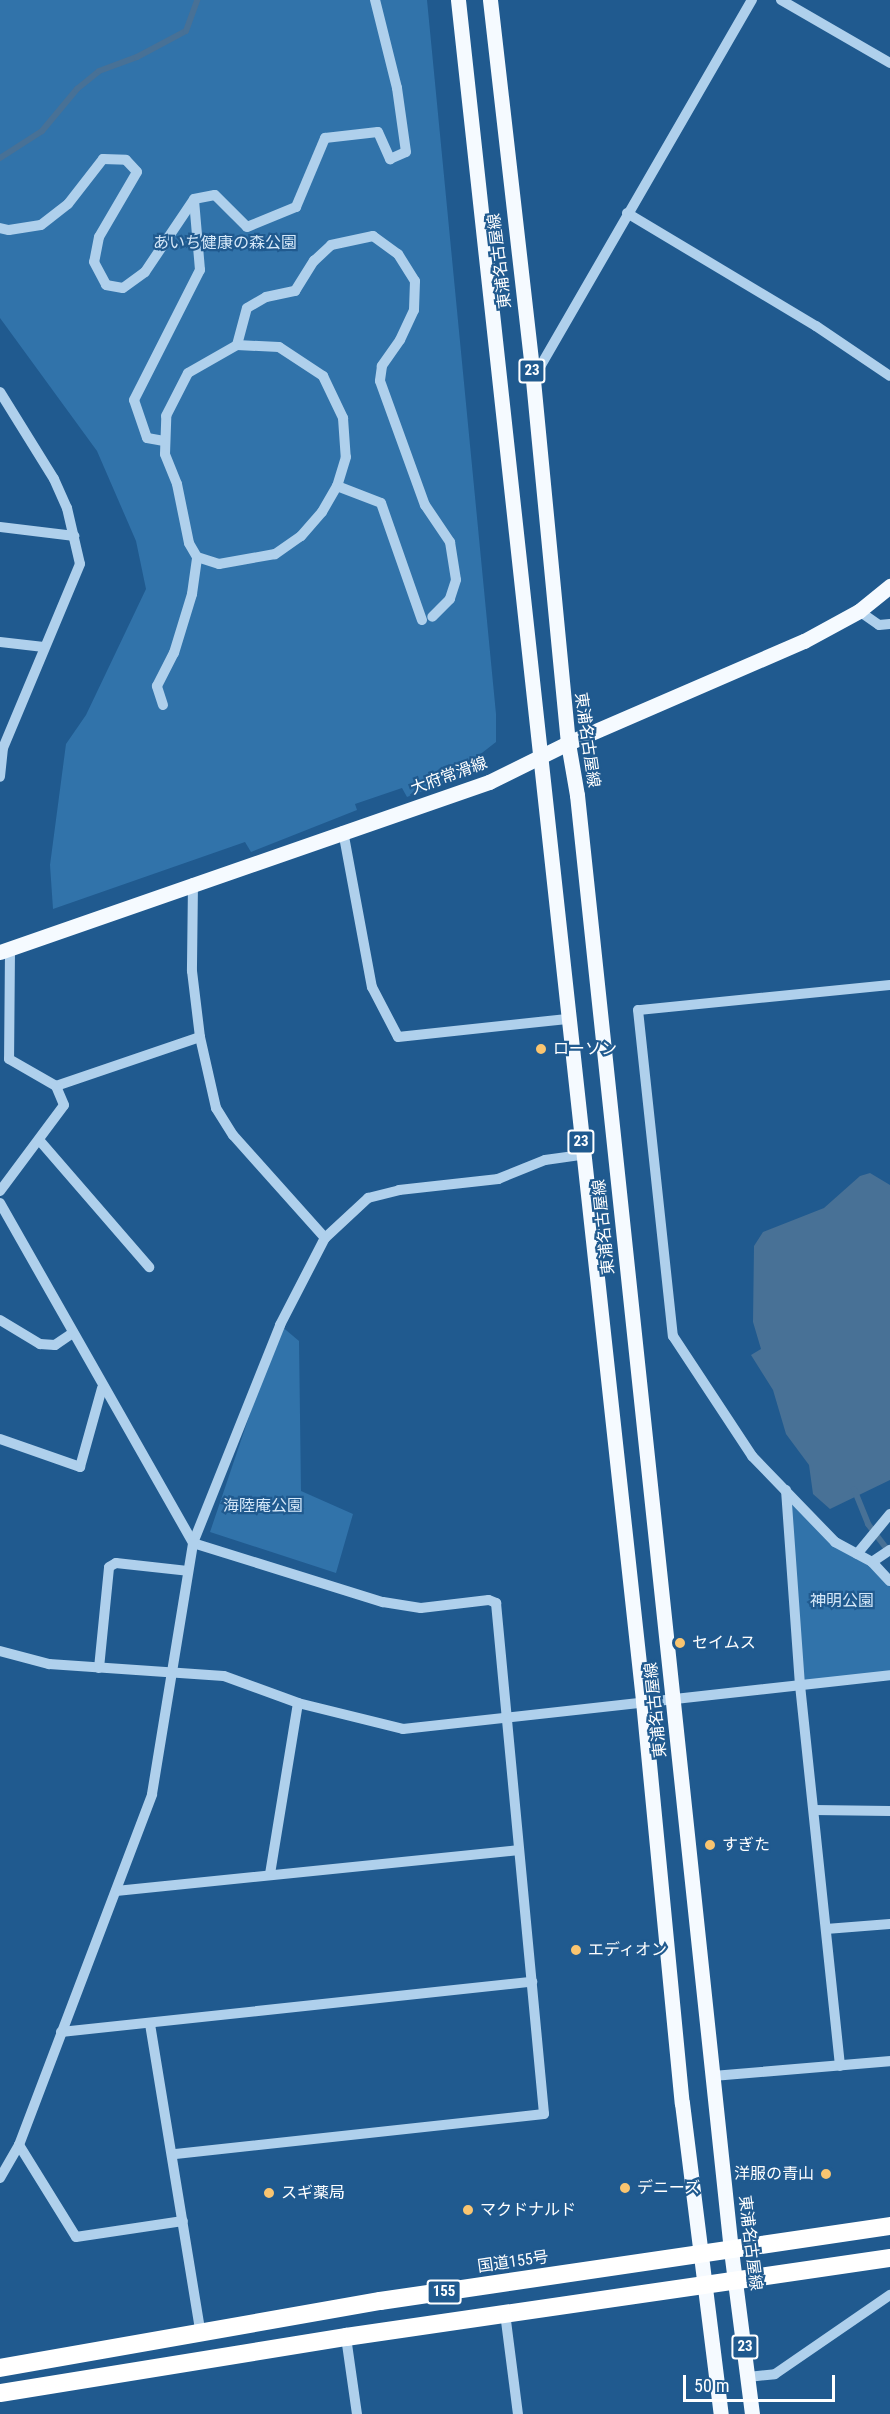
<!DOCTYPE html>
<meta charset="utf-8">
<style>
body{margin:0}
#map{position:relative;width:890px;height:2414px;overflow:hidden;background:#205a8f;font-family:"Roboto Condensed","Noto Sans JP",sans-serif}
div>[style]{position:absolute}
.green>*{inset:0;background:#3173aa}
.water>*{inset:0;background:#487196}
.stream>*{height:6px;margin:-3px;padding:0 3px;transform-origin:3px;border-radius:3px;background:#487196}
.minor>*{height:10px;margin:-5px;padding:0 5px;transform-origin:5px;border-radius:5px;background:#afd0ec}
.major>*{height:15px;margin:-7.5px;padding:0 7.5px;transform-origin:7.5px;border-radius:7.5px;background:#f5faff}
.highway>*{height:18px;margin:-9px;padding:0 9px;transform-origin:9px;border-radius:9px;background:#fff}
.dots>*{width:16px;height:16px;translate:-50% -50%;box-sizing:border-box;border:3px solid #205a8f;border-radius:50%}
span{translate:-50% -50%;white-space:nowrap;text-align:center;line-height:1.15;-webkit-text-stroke:4.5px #205a8f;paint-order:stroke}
.shield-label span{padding:2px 4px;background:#205a8f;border:2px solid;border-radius:4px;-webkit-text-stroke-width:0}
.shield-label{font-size:15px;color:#fff;font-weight:700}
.park-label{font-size:16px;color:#d5e8f9}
.street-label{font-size:16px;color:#fff}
.poi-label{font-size:16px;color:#fff}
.left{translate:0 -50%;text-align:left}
.right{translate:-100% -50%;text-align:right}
.scale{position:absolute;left:683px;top:2375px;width:152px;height:27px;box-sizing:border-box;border:3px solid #fff;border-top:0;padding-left:8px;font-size:18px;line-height:21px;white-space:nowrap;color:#fff;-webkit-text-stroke:4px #205a8f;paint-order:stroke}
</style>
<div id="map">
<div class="green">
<i style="clip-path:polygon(0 0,427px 0,496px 714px,496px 742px,478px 756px,485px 767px,407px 797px,402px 788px,355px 804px,357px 810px,251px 852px,245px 842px,53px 909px,50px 865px,66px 744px,86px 715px,146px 589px,136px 541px,97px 451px,0 318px)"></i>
<i style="clip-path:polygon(280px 1325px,299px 1341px,301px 1491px,353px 1514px,336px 1573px,210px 1532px)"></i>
<i style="clip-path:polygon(786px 1490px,835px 1542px,890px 1581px,890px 1679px,800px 1685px)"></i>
</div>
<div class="water">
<i style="clip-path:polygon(870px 1173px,890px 1185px,890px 1480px,830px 1509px,813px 1494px,809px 1465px,786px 1434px,773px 1390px,751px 1355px,761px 1349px,753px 1322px,754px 1246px,763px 1232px,824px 1208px,860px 1176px)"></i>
</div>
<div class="stream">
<i style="left:0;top:158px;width:50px;rotate:-32.7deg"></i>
<i style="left:42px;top:131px;width:55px;rotate:-50.2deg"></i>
<i style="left:77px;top:89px;width:28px;rotate:-39deg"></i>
<i style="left:99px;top:71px;width:40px;rotate:-20.2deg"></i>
<i style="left:137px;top:57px;width:55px;rotate:-28deg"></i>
<i style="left:186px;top:31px;width:33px;rotate:-70deg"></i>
<i style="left:854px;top:1489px;width:38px;rotate:68deg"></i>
<i style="left:868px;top:1524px;width:36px;rotate:53deg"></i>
</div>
<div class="minor">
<i style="left:781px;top:0;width:126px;rotate:30deg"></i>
<i style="left:627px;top:213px;width:220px;rotate:30.9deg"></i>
<i style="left:816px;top:326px;width:89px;rotate:34deg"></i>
<i style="left:0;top:228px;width:9px;rotate:13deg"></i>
<i style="left:9px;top:230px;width:32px;rotate:-9deg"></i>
<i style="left:41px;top:225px;width:34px;rotate:-38deg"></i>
<i style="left:68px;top:204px;width:57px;rotate:-52.1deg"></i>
<i style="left:103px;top:159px;width:23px;rotate:2deg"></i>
<i style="left:126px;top:160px;width:16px;rotate:47deg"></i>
<i style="left:137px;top:172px;width:75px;rotate:120.3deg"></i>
<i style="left:99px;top:237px;width:25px;rotate:101deg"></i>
<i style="left:94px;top:262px;width:26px;rotate:62deg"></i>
<i style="left:106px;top:285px;width:17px;rotate:10deg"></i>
<i style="left:123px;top:288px;width:27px;rotate:-36deg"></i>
<i style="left:145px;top:272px;width:88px;rotate:-56.1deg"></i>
<i style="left:194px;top:199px;width:21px;rotate:-11deg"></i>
<i style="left:215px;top:195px;width:45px;rotate:45deg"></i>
<i style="left:247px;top:227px;width:53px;rotate:-22.2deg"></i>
<i style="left:296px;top:207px;width:75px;rotate:-67.2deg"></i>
<i style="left:325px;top:138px;width:53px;rotate:-6.5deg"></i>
<i style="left:378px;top:132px;width:30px;rotate:66deg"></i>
<i style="left:390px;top:159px;width:17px;rotate:-24deg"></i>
<i style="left:406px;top:152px;width:65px;rotate:-98deg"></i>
<i style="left:397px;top:88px;width:91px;rotate:-104deg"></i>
<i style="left:237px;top:345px;width:42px;rotate:2.7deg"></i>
<i style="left:279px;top:347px;width:53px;rotate:33.4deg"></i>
<i style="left:323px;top:376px;width:47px;rotate:64.5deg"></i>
<i style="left:343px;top:418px;width:39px;rotate:86deg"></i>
<i style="left:346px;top:457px;width:30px;rotate:107deg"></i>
<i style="left:337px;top:486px;width:30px;rotate:120deg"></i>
<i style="left:322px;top:512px;width:32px;rotate:131deg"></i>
<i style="left:301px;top:536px;width:32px;rotate:145deg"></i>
<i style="left:275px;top:554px;width:57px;rotate:169.9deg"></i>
<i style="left:219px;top:564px;width:23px;rotate:-162deg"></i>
<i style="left:197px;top:557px;width:16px;rotate:-120deg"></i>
<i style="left:189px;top:543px;width:60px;rotate:-101.5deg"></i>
<i style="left:177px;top:484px;width:32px;rotate:-112deg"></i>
<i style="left:165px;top:454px;width:38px;rotate:-88deg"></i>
<i style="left:166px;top:416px;width:48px;rotate:-62.9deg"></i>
<i style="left:188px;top:373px;width:56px;rotate:-29.7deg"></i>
<i style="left:237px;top:345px;width:38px;rotate:-75deg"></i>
<i style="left:247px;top:308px;width:22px;rotate:-30deg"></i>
<i style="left:266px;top:297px;width:30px;rotate:-12deg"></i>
<i style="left:295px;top:291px;width:36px;rotate:-58deg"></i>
<i style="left:314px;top:261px;width:23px;rotate:-43deg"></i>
<i style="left:331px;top:245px;width:43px;rotate:-12.1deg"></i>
<i style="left:373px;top:236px;width:31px;rotate:36deg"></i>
<i style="left:398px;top:254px;width:32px;rotate:58deg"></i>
<i style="left:415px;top:281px;width:29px;rotate:92deg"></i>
<i style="left:414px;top:310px;width:33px;rotate:115deg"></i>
<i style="left:400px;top:340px;width:32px;rotate:125deg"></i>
<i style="left:382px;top:366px;width:15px;rotate:98deg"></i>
<i style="left:380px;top:381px;width:132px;rotate:70.1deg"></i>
<i style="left:425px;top:505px;width:45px;rotate:56deg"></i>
<i style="left:450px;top:542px;width:38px;rotate:81deg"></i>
<i style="left:456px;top:580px;width:20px;rotate:108deg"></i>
<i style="left:450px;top:599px;width:25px;rotate:135deg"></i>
<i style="left:533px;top:379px;width:438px;rotate:-60deg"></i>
<i style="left:0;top:392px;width:102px;rotate:58.2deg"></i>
<i style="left:54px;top:479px;width:32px;rotate:66deg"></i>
<i style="left:67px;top:508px;width:57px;rotate:76.9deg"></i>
<i style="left:80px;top:564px;width:199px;rotate:112.7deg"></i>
<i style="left:3px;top:748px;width:29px;rotate:96deg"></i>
<i style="left:164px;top:441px;width:17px;rotate:-170deg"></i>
<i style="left:147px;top:438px;width:40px;rotate:-108.9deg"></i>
<i style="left:134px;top:400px;width:146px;rotate:-63.1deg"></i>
<i style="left:200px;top:270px;width:70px;rotate:-94.9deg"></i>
<i style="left:337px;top:486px;width:47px;rotate:21.1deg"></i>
<i style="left:381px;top:503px;width:124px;rotate:70.7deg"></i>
<i style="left:0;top:527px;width:75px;rotate:6.9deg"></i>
<i style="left:859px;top:611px;width:24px;rotate:35deg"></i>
<i style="left:879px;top:625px;width:11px;rotate:-5deg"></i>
<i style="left:0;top:642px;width:44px;rotate:6.5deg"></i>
<i style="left:163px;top:705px;width:20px;rotate:-108deg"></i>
<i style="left:157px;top:686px;width:37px;rotate:-63deg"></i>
<i style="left:174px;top:653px;width:62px;rotate:-73deg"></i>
<i style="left:192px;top:594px;width:37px;rotate:-82deg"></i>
<i style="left:343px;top:831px;width:159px;rotate:79.5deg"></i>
<i style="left:372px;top:987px;width:56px;rotate:62.5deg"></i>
<i style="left:398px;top:1037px;width:170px;rotate:-6.1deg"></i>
<i style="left:193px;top:883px;width:88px;rotate:90.7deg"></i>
<i style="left:192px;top:971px;width:66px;rotate:83.1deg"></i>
<i style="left:200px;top:1037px;width:73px;rotate:77.3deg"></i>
<i style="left:216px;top:1108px;width:32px;rotate:58deg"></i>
<i style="left:233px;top:1135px;width:138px;rotate:48.2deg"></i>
<i style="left:10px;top:950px;width:109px;rotate:90.5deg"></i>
<i style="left:9px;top:1059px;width:54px;rotate:29.9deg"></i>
<i style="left:56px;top:1086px;width:152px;rotate:-18.8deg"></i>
<i style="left:890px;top:985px;width:253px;rotate:174.3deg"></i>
<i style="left:638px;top:1010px;width:328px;rotate:83.9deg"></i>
<i style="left:673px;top:1336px;width:144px;rotate:56.6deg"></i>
<i style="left:752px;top:1456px;width:120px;rotate:46deg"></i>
<i style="left:835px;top:1542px;width:42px;rotate:28.4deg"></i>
<i style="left:872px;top:1562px;width:26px;rotate:47deg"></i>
<i style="left:40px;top:1141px;width:167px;rotate:49.1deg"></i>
<i style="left:0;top:1191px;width:107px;rotate:-53.3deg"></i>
<i style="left:64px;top:1105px;width:21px;rotate:-113deg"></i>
<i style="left:0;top:1203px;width:391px;rotate:60.4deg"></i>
<i style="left:193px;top:1543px;width:199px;rotate:17.3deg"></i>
<i style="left:383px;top:1602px;width:38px;rotate:9deg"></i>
<i style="left:421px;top:1608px;width:68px;rotate:-6.7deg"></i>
<i style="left:489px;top:1600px;width:8px;rotate:23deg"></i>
<i style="left:496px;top:1603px;width:513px;rotate:84.63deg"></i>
<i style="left:544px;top:2114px;width:373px;rotate:173.8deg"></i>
<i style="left:0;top:1320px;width:47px;rotate:31deg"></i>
<i style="left:40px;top:1344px;width:15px;rotate:4deg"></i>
<i style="left:55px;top:1345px;width:22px;rotate:-34deg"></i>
<i style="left:0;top:1439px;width:85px;rotate:19.3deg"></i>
<i style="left:80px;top:1467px;width:82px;rotate:-74.4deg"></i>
<i style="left:786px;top:1490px;width:196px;rotate:85.9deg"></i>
<i style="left:800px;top:1685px;width:383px;rotate:84deg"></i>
<i style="left:857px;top:1554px;width:52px;rotate:-50.5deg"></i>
<i style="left:872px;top:1562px;width:22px;rotate:-34deg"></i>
<i style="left:0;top:1651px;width:51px;rotate:14.9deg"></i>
<i style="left:49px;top:1664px;width:175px;rotate:3.9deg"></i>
<i style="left:224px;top:1676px;width:79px;rotate:20deg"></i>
<i style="left:298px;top:1703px;width:108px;rotate:13.9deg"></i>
<i style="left:403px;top:1729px;width:490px;rotate:-6.3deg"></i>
<i style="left:99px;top:1668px;width:101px;rotate:-84.3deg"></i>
<i style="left:109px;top:1567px;width:8px;rotate:-30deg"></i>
<i style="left:116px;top:1563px;width:72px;rotate:6.3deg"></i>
<i style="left:814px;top:1810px;width:76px;rotate:0.8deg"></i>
<i style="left:270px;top:1874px;width:173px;rotate:-80.7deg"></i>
<i style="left:116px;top:1891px;width:405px;rotate:-5.8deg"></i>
<i style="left:826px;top:1929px;width:64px;rotate:-4.5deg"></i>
<i style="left:150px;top:2024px;width:314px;rotate:80.7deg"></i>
<i style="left:61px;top:2032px;width:474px;rotate:-6.1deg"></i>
<i style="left:713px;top:2076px;width:178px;rotate:-4.8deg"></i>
<i style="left:19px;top:2145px;width:108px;rotate:58.2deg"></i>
<i style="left:76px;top:2237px;width:108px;rotate:-8.5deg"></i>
<i style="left:0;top:2178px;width:38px;rotate:-60deg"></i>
<i style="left:19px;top:2145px;width:375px;rotate:-69.2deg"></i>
<i style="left:152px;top:1794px;width:254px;rotate:-80.7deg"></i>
<i style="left:193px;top:1543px;width:235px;rotate:-68.2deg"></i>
<i style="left:280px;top:1325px;width:98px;rotate:-62.7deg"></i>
<i style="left:325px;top:1238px;width:59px;rotate:-42.9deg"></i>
<i style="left:368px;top:1198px;width:32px;rotate:-14deg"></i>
<i style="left:399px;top:1190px;width:100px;rotate:-6.3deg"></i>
<i style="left:498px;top:1179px;width:51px;rotate:-22deg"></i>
<i style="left:545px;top:1160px;width:37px;rotate:-8deg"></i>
<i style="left:505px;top:2313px;width:102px;rotate:82.7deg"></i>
<i style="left:346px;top:2337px;width:78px;rotate:81.9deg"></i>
<i style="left:748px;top:2377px;width:27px;rotate:-6deg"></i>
<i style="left:775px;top:2374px;width:140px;rotate:-34.5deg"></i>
</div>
<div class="major">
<i style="left:458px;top:0;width:1711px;rotate:83.79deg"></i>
<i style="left:643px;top:1701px;width:404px;rotate:84.5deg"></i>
<i style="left:682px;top:2103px;width:313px;rotate:82.9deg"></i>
<i style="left:490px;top:0;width:382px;rotate:83.5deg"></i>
<i style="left:533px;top:380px;width:365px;rotate:84.5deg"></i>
<i style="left:568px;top:743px;width:53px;rotate:80.2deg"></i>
<i style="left:577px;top:795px;width:1463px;rotate:83.96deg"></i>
<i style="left:731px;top:2250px;width:165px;rotate:82.7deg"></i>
<i style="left:0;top:952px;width:518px;rotate:-19.17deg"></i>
<i style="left:489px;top:782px;width:88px;rotate:-26.3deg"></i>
<i style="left:568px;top:743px;width:257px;rotate:-23.4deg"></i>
<i style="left:804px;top:641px;width:63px;rotate:-28.6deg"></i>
<i style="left:859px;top:611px;width:40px;rotate:-39deg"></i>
</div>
<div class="highway">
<i style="left:0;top:2368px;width:386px;rotate:-10deg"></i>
<i style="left:380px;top:2301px;width:515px;rotate:-8.37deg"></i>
<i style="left:0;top:2393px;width:351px;rotate:-9.2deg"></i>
<i style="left:346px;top:2337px;width:550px;rotate:-8.26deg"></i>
</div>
<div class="dots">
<i style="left:541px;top:1049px;background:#fac570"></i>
<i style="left:680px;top:1643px;background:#fac570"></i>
<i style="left:710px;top:1845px;background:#fac570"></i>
<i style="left:576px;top:1950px;background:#fac570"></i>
<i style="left:826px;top:2174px;background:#fac570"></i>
<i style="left:625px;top:2188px;background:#fac570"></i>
<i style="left:269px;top:2193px;background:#fac570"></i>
<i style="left:468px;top:2210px;background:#fac570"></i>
</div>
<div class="shield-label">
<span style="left:532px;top:371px">23</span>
<span style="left:581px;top:1142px">23</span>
<span style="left:444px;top:2292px">155</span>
<span style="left:745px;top:2347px">23</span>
</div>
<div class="park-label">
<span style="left:225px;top:243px">あいち健康の森公園</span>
<span style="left:263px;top:1506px">海陸庵公園</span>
<span style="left:842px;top:1601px">神明公園</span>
</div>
<div class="street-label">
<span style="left:500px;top:261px;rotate:-97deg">東浦名古屋線</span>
<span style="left:587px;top:740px;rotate:82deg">東浦名古屋線</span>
<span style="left:449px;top:776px;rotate:-20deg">大府常滑線</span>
<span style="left:604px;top:1227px;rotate:-96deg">東浦名古屋線</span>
<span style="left:656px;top:1710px;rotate:-96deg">東浦名古屋線</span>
<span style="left:750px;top:2243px;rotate:83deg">東浦名古屋線</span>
<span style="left:513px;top:2262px;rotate:-8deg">国道155号</span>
</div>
<div class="poi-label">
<span class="left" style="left:553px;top:1049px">ローソン</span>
<span class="left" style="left:692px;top:1643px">セイムス</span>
<span class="left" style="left:722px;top:1845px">すぎた</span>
<span class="left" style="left:588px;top:1950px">エディオン</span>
<span class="right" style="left:814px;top:2174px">洋服の青山</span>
<span class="left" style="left:637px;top:2188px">デニーズ</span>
<span class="left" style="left:281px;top:2193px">スギ薬局</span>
<span class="left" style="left:480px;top:2210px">マクドナルド</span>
</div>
<div class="scale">50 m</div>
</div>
